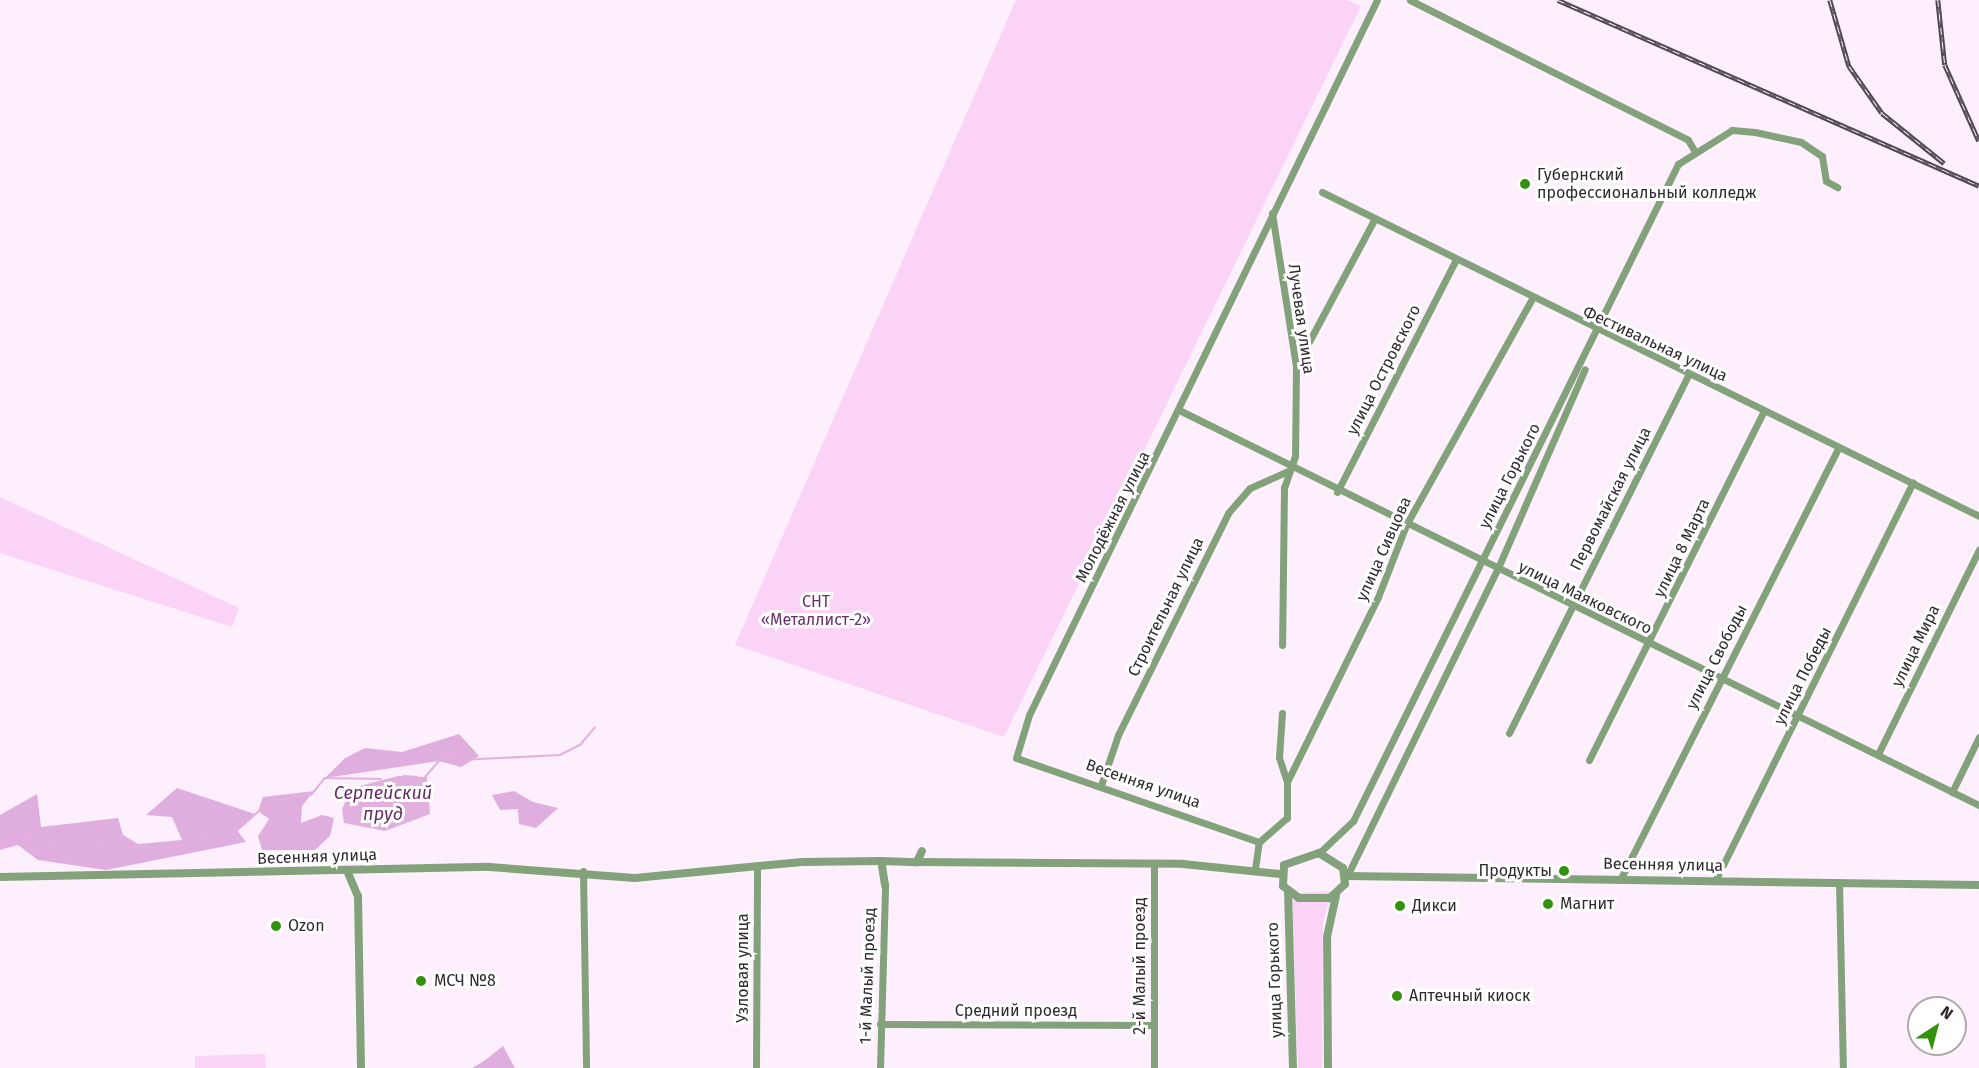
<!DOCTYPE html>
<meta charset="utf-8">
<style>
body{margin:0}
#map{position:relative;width:1979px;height:1068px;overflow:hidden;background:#fdf0fc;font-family:"Fira Sans",sans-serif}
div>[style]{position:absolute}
.green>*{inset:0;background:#fad3f7}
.forest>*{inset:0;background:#e0aede}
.water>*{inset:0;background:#e2b0df}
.stream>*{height:2px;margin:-1px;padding:0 1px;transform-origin:1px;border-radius:1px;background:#e2b0df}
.minor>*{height:7px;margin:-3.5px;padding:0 3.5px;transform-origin:3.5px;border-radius:3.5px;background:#83a27c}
.tertiary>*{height:8px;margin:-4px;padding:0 4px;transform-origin:4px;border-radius:4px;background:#83a27c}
.rail>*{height:4.5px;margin-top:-2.25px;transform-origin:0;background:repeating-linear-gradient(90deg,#fff 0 7px,#514851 0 14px);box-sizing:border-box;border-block:2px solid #514851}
.dots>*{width:16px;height:16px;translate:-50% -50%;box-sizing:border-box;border:3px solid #fff;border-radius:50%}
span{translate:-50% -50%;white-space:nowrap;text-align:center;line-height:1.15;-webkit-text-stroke:6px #fff;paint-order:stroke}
.poi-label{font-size:16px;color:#312931}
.left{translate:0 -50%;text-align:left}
.right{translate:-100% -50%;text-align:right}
.street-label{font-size:16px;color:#312931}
.park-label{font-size:16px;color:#692f69}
.water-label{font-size:18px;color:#652b65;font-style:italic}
.north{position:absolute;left:1907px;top:996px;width:60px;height:60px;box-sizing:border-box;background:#fff;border:2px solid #ada9ad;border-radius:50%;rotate:36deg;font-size:16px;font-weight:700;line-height:24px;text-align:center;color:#312931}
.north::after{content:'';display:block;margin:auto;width:21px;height:27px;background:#32920e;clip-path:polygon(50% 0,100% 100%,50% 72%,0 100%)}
</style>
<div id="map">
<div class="green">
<i style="clip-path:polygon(1016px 0,1347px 0,1361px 6px,1004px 737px,735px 645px)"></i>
<i style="clip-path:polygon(0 497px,239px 608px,232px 627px,0 553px)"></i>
<i style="clip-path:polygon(1332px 891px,1323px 922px,1322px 1068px,1298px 1068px,1292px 893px)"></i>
<i style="clip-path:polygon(265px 1054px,266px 1068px,195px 1068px,195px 1056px)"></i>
</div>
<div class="forest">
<i style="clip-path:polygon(459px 734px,479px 756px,461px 767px,439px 761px,325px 778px,345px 758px,365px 748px,402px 752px)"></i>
<i style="clip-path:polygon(177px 788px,255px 814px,237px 830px,246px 842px,106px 870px,38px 860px,18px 845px,0 850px,0 815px,37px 794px,41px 827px,118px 818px,123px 835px,138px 844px,182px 840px,172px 817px,146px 815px)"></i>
<i style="clip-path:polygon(314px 791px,302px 806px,301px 823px,322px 815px,334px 818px,330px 836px,315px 850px,262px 850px,258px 836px,269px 819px,258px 811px,263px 797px)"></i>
<i style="clip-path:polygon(514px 791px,533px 802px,558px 808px,536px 828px,519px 824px,518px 809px,500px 810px,492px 795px)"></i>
<i style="clip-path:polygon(503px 1046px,515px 1068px,472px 1068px,484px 1061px)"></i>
</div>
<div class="water">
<i style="clip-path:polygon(398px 776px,427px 777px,430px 814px,385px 831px,344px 823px,342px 809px,352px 788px)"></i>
</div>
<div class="stream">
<i style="left:404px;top:776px;width:13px;rotate:4deg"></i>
<i style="left:425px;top:777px;width:21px;rotate:-49deg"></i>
<i style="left:439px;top:761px;width:121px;rotate:-2.8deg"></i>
<i style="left:560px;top:755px;width:22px;rotate:-27deg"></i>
<i style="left:580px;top:745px;width:23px;rotate:-50deg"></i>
<i style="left:0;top:838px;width:27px;rotate:4deg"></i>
<i style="left:27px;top:840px;width:41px;rotate:19.7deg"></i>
<i style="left:66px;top:854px;width:43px;rotate:-9.5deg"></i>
<i style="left:108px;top:847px;width:68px"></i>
<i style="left:176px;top:847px;width:58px;rotate:-12.8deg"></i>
<i style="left:233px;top:834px;width:50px;rotate:-41.7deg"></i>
<i style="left:270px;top:801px;width:41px;rotate:-8.3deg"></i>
<i style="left:311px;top:795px;width:22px;rotate:-51deg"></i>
<i style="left:325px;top:778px;width:56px;rotate:1deg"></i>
</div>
<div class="minor">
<i style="left:1410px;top:0;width:311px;rotate:26.7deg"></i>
<i style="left:1688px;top:140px;width:12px;rotate:59deg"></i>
<i style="left:1322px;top:192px;width:733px;rotate:26.25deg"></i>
<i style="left:1272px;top:213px;width:155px;rotate:81.1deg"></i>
<i style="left:1296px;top:366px;width:90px;rotate:90.6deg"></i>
<i style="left:1295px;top:456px;width:34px;rotate:109deg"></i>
<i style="left:1284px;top:488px;width:157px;rotate:90.7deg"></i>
<i style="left:1296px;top:366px;width:166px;rotate:-61.9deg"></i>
<i style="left:1181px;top:411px;width:890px;rotate:26.28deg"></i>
<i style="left:1337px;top:492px;width:259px;rotate:-62.9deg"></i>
<i style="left:1509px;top:733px;width:402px;rotate:-63.4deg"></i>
<i style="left:1878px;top:754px;width:228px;rotate:-63.7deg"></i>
<i style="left:1589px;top:760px;width:390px;rotate:-63.4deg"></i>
<i style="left:1287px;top:782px;width:206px;rotate:-63.8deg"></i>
<i style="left:1378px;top:597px;width:77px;rotate:-68.7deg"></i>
<i style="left:1406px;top:525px;width:257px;rotate:-60.9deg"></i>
<i style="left:1101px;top:785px;width:53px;rotate:-71.2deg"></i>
<i style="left:1118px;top:735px;width:248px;rotate:-63.6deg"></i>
<i style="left:1228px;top:513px;width:33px;rotate:-49deg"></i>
<i style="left:1250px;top:488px;width:44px;rotate:-24.2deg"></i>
<i style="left:1952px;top:792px;width:61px;rotate:-63.9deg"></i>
<i style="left:1259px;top:842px;width:257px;rotate:-160.9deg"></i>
<i style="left:1016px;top:758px;width:45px;rotate:-73.2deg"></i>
<i style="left:1029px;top:715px;width:795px;rotate:-64.05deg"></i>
<i style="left:1319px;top:853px;width:47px;rotate:-43.3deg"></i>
<i style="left:1353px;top:821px;width:733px;rotate:-63.68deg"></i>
<i style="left:1678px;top:164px;width:64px;rotate:-32.2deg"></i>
<i style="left:1732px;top:130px;width:23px;rotate:5deg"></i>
<i style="left:1755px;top:132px;width:47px;rotate:12.3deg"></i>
<i style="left:1801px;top:142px;width:25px;rotate:34deg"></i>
<i style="left:1822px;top:156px;width:25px;rotate:81deg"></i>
<i style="left:1826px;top:181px;width:13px;rotate:29deg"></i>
<i style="left:1154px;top:864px;width:204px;rotate:90deg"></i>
<i style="left:1255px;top:869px;width:27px;rotate:-82deg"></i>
<i style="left:1259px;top:842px;width:37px;rotate:-41deg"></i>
<i style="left:1287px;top:818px;width:36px;rotate:-90deg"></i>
<i style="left:1287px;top:782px;width:26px;rotate:-108deg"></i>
<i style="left:1279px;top:757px;width:44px;rotate:-86.1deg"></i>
<i style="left:583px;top:871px;width:197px;rotate:89.1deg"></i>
<i style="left:1347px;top:876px;width:341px;rotate:-63.9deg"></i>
<i style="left:1497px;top:570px;width:219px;rotate:-66.4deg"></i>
<i style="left:1620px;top:880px;width:485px;rotate:-63.2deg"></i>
<i style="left:1715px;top:881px;width:445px;rotate:-63.6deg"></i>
<i style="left:1839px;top:882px;width:186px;rotate:88.8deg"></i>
<i style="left:880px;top:1024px;width:273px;rotate:0.2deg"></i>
<i style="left:756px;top:1068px;width:199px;rotate:-89.7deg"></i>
<i style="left:880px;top:1068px;width:183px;rotate:-88.4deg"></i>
</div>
<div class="tertiary">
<i style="left:1319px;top:853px;width:28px;rotate:32deg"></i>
<i style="left:1343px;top:868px;width:16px;rotate:83deg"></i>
<i style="left:1345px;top:884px;width:21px;rotate:137deg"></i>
<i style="left:1330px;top:898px;width:31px;rotate:180deg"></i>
<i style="left:1299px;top:898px;width:20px;rotate:-143deg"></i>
<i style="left:1283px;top:886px;width:21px;rotate:-87deg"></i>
<i style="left:1284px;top:865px;width:37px;rotate:-19deg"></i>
<i style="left:917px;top:862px;width:266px;rotate:0.4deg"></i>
<i style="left:1183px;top:864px;width:98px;rotate:5.9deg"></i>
<i style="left:348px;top:873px;width:25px;rotate:67deg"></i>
<i style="left:358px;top:896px;width:172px;rotate:89deg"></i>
<i style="left:1347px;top:876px;width:632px;rotate:0.82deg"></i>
<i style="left:0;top:877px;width:489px;rotate:-1.2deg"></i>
<i style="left:489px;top:867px;width:146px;rotate:4.3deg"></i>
<i style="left:635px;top:878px;width:168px;rotate:-5.5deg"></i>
<i style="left:802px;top:862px;width:79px;rotate:-0.7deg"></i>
<i style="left:885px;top:885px;width:24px;rotate:-99deg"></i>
<i style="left:881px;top:861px;width:36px;rotate:2deg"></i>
<i style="left:917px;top:862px;width:12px;rotate:-66deg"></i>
<i style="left:1288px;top:890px;width:178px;rotate:88.4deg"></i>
<i style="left:1328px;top:1068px;width:131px;rotate:-90.4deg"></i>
<i style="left:1327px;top:937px;width:42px;rotate:-77.6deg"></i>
</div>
<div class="rail">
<i style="left:1558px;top:0;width:460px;rotate:23.8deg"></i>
<i style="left:1830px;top:0;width:69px;rotate:73.9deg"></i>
<i style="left:1849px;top:66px;width:57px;rotate:54.9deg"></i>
<i style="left:1882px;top:113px;width:80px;rotate:38.9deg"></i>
<i style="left:1938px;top:0;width:65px;rotate:83.9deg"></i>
<i style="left:1945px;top:65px;width:83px;rotate:65.9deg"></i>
</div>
<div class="dots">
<i style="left:1525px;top:184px;background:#32920e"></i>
<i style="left:1564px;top:871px;background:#32920e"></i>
<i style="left:1548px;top:904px;background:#32920e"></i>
<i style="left:1400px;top:906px;background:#32920e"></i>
<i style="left:276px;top:926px;background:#32920e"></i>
<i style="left:421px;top:981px;background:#32920e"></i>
<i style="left:1397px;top:996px;background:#32920e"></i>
</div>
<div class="poi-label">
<span class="left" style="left:1537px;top:184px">Губернский<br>профессиональный колледж</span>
<span class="right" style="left:1552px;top:871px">Продукты</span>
<span class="left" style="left:1560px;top:904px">Магнит</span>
<span class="left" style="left:1412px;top:906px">Дикси</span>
<span class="left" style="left:288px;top:926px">Ozon</span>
<span class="left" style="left:434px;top:981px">МСЧ №8</span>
<span class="left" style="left:1409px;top:996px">Аптечный киоск</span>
</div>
<div class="street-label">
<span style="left:1301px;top:319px;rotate:82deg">Лучевая улица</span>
<span style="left:1655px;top:344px;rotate:25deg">Фестивальная улица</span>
<span style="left:1384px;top:370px;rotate:-63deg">улица Островского</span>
<span style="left:1510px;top:476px;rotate:-63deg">улица Горького</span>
<span style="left:1611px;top:499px;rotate:-63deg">Первомайская улица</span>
<span style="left:1113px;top:517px;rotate:-63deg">Молодёжная улица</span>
<span style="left:1682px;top:548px;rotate:-64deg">улица 8 Марта</span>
<span style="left:1384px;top:549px;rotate:-66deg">улица Сивцова</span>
<span style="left:1585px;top:598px;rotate:26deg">улица Маяковского</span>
<span style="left:1166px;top:607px;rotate:-64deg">Строительная улица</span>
<span style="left:1916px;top:646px;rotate:-64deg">улица Мира</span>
<span style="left:1717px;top:657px;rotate:-63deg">улица Свободы</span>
<span style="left:1803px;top:676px;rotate:-63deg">улица Победы</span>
<span style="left:1143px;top:784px;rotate:19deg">Весенняя улица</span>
<span style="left:317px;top:857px;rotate:-2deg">Весенняя улица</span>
<span style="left:1663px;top:865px;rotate:1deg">Весенняя улица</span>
<span style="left:1140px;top:966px;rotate:-90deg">2-й Малый проезд</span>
<span style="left:743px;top:968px;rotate:-90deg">Узловая улица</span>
<span style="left:868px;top:976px;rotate:-88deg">1-й Малый проезд</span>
<span style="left:1275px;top:980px;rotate:-92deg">улица Горького</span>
<span style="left:1016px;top:1011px">Средний проезд</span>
</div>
<div class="park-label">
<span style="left:816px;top:611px">СНТ<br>«Металлист-2»</span>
</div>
<div class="water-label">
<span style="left:383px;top:804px">Серпейский<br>пруд</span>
</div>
<div class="north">N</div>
</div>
